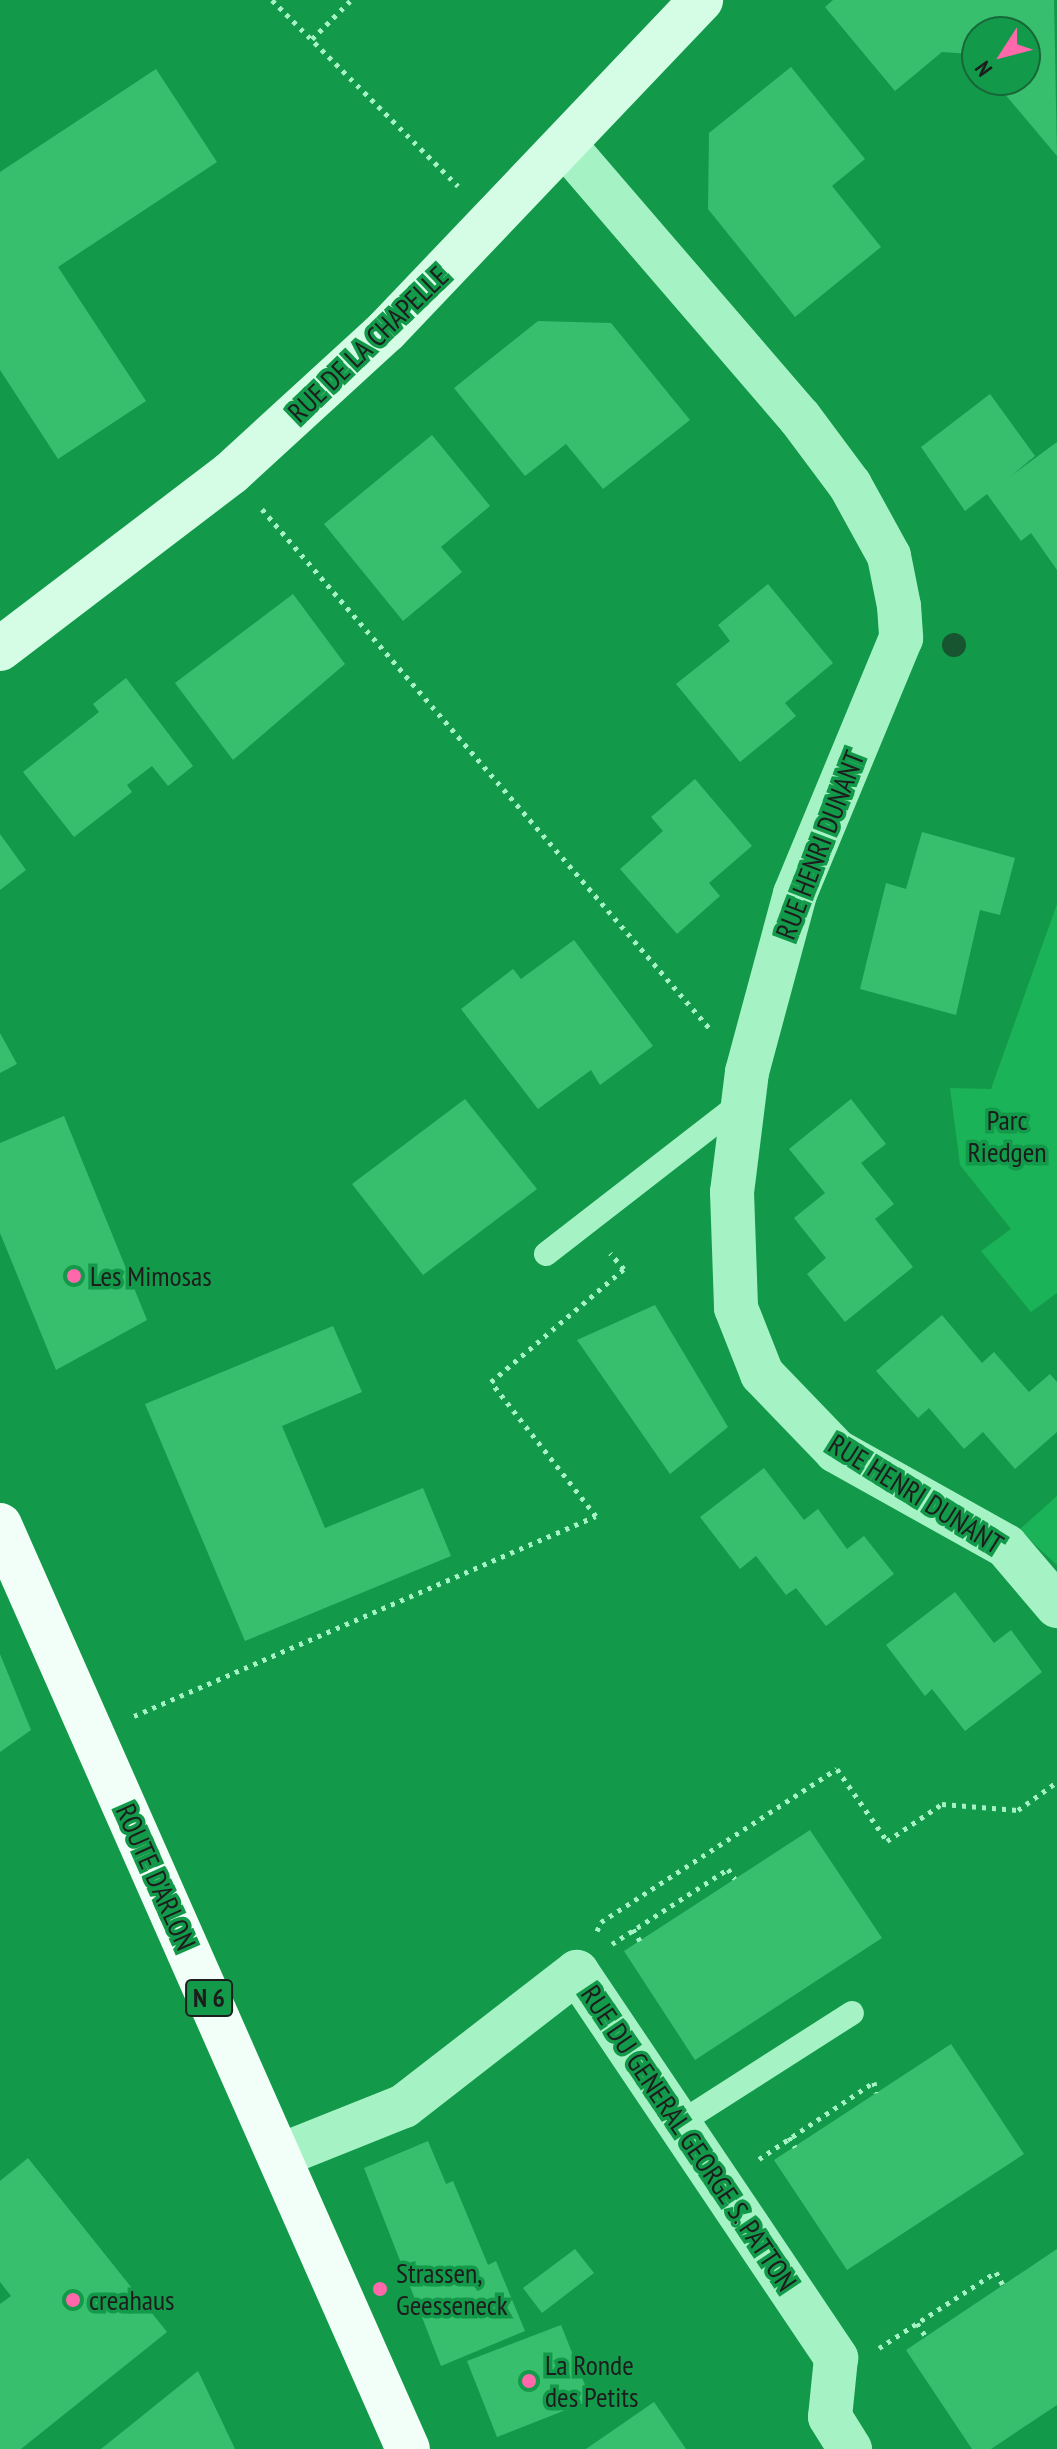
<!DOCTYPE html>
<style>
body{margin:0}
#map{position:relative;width:1057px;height:2449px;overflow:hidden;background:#13994a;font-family:"PT Sans Narrow",sans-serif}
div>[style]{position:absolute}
.green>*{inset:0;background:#1ab358}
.building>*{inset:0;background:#37bf6e}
.path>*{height:5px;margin-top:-2.5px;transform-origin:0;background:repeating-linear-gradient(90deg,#a5f3c5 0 4px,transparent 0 10px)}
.service>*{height:24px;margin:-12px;padding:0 12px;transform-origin:12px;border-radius:12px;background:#a5f3c5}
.minor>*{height:44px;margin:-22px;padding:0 22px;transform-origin:22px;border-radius:22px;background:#a5f3c5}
.secondary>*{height:44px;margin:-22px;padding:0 22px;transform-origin:22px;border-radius:22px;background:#d5fde6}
.primary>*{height:44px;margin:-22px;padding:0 22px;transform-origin:22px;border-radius:22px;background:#f2fff8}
.trees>*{width:24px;height:24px;margin:-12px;border-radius:50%;background:#175530}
.dots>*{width:22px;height:22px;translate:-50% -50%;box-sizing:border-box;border:4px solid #13994a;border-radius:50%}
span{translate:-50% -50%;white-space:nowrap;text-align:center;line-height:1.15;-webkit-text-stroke:7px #13994a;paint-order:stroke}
.shield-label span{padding:2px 6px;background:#13994a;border:2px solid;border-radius:6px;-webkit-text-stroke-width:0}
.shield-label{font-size:26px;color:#1d1d1d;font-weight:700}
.street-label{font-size:28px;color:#1d1d1d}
.park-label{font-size:28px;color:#1a1d1b}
.poi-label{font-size:28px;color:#1d1d1d}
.left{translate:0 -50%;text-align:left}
.north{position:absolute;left:961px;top:16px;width:80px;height:80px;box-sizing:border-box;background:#13994a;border:2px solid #176738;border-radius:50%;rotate:234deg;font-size:22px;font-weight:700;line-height:32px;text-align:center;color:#1d1d1d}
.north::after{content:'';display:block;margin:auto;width:28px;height:36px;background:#ff68aa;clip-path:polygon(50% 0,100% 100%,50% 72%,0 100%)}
</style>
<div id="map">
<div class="green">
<i style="clip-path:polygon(1057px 904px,1057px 1293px,1031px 1312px,981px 1251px,1011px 1229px,960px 1165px,950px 1088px,991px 1089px)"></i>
<i style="clip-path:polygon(1057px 1496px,1057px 1565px,1019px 1530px)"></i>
</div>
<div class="building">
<i style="clip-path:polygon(833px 0,1054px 0,1057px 156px,993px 80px,1025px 80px,1025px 32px,977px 32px,977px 62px,971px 54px,942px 52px,895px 91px,825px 7px)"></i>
<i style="clip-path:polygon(791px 67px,865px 159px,832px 186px,881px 247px,795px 317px,708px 209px,709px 133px)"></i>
<i style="clip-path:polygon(156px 69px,217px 162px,58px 267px,146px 401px,58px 459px,0 370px,0 172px)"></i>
<i style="clip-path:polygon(538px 321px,611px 323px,690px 420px,603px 489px,566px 444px,525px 476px,454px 388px)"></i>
<i style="clip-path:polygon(990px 394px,1035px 456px,1011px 476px,1057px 442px,1057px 570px,1031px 533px,1021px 541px,987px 494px,965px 511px,921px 447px)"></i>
<i style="clip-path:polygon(432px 435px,490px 506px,441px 547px,462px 572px,403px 621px,324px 524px)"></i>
<i style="clip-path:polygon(768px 584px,833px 663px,785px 703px,796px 716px,740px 762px,676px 684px,730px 641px,718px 625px)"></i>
<i style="clip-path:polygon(293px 594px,345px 664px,233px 760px,175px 683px)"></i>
<i style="clip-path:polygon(126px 678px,193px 766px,168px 786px,152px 766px,127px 785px,132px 792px,74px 837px,23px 772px,99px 712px,93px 704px)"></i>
<i style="clip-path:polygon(695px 779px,752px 846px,709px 883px,720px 896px,677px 934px,620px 869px,663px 831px,651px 817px)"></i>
<i style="clip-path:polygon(922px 832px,1015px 858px,1000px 915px,980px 910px,956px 1015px,860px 989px,886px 883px,906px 889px)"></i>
<i style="clip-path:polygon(0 834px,26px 870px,0 890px)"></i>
<i style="clip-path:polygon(574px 940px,653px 1046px,600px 1085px,591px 1070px,538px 1109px,461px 1009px,513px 969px,521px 979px)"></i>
<i style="clip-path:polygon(0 1033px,17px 1064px,0 1073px)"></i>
<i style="clip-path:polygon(465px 1099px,537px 1189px,423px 1275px,352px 1184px)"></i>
<i style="clip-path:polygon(851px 1099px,886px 1144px,861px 1163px,894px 1204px,875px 1219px,913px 1267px,845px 1322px,807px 1274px,826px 1258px,794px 1218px,825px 1193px,789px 1149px)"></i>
<i style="clip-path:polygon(64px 1116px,147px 1320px,56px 1370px,0 1233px,0 1143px)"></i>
<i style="clip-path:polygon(655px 1305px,728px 1427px,670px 1474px,577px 1340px)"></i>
<i style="clip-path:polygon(942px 1315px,982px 1363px,994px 1352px,1029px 1392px,1050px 1374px,1057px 1382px,1057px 1432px,1015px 1469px,983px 1432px,964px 1449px,929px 1408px,918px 1418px,876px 1371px)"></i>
<i style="clip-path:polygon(333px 1326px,362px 1392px,282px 1426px,325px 1528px,423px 1488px,451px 1556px,245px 1641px,145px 1404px)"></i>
<i style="clip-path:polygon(764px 1468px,804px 1520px,818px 1509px,847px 1549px,864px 1536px,894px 1574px,826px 1626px,796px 1588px,786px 1595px,756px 1556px,740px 1569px,700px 1517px)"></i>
<i style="clip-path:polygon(955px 1592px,994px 1643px,1011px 1630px,1042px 1672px,965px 1731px,932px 1689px,925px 1696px,886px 1645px)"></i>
<i style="clip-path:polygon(0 1654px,31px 1730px,0 1752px)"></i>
<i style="clip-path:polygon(810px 1830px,882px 1938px,695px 2060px,624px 1951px)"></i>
<i style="clip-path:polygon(951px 2044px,1024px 2154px,847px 2270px,774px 2160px)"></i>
<i style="clip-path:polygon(428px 2141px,446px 2184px,453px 2181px,488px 2265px,496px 2261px,525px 2331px,441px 2366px,364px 2168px)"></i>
<i style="clip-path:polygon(28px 2158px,167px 2332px,21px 2449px,0 2449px,0 2304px,11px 2296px,0 2282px,0 2181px)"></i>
<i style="clip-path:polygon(575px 2249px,594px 2273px,542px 2313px,523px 2288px)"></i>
<i style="clip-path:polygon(1057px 2249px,1057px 2405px,991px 2449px,972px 2449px,906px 2350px)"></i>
<i style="clip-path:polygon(561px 2325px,591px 2400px,497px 2437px,467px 2361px)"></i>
<i style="clip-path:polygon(198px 2371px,235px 2449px,101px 2449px)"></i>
<i style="clip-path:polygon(654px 2402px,686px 2449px,586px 2449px)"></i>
</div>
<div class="path">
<i style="left:272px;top:0;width:263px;rotate:45deg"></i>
<i style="left:312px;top:39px;width:55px;rotate:-45deg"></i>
<i style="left:262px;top:509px;width:686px;rotate:49.25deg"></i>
<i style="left:134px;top:1716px;width:503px;rotate:-23.41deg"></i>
<i style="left:596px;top:1516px;width:170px;rotate:-128.1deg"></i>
<i style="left:491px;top:1382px;width:175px;rotate:-40.4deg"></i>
<i style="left:624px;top:1269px;width:21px;rotate:-131deg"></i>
<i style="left:633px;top:1929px;width:14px;rotate:60deg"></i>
<i style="left:597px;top:1931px;width:10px;rotate:-66deg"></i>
<i style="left:601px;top:1922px;width:281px;rotate:-33deg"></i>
<i style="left:837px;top:1769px;width:88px;rotate:55.2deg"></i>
<i style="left:887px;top:1841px;width:66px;rotate:-33.9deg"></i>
<i style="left:942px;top:1804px;width:76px;rotate:4.5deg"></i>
<i style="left:1018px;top:1810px;width:48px;rotate:-35.7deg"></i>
<i style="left:612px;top:1944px;width:138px;rotate:-32.9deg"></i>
<i style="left:728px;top:1869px;width:12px;rotate:55deg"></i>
<i style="left:789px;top:2137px;width:12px;rotate:59deg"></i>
<i style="left:759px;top:2159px;width:138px;rotate:-33.8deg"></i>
<i style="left:874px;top:2082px;width:11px;rotate:80deg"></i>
<i style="left:917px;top:2323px;width:17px;rotate:57deg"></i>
<i style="left:879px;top:2348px;width:140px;rotate:-33deg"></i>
<i style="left:996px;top:2272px;width:15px;rotate:62deg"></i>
</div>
<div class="service">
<i style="left:546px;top:1254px;width:247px;rotate:-37.8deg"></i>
<i style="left:680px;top:2123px;width:204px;rotate:-32.6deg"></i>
</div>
<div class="minor">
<i style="left:565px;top:145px;width:360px;rotate:49.3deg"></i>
<i style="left:800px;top:418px;width:84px;rotate:53.3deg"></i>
<i style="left:850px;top:485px;width:81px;rotate:61.2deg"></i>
<i style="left:889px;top:556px;width:51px;rotate:78.7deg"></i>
<i style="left:899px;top:606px;width:32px;rotate:86deg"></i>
<i style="left:901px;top:638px;width:277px;rotate:112.5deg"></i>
<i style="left:795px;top:894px;width:184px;rotate:105.1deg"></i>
<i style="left:747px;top:1072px;width:121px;rotate:97.1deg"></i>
<i style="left:732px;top:1192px;width:116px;rotate:88deg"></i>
<i style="left:736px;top:1308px;width:71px;rotate:68.5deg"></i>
<i style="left:762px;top:1374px;width:107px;rotate:46.1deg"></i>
<i style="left:836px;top:1451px;width:195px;rotate:29.2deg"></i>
<i style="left:1006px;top:1546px;width:79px;rotate:49.6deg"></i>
<i style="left:279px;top:2156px;width:135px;rotate:-21.8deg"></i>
<i style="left:404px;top:2106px;width:219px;rotate:-37.8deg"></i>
<i style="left:577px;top:1972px;width:465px;rotate:56.1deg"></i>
<i style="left:836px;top:2358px;width:59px;rotate:95.8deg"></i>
<i style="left:830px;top:2417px;width:38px;rotate:58deg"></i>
</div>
<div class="secondary">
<i style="left:0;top:649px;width:290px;rotate:-37.3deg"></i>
<i style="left:231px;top:473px;width:210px;rotate:-42.5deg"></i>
<i style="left:386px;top:331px;width:457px;rotate:-46.4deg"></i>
</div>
<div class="primary">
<i style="left:0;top:1525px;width:1010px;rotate:66.18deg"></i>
</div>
<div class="trees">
<i style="left:954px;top:645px"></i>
</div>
<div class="dots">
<i style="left:74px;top:1276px;background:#ff68aa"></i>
<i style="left:380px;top:2289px;background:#ff68aa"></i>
<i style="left:73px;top:2300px;background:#ff68aa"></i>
<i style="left:529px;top:2381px;background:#ff68aa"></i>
</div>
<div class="shield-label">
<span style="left:209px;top:1998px">N 6</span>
</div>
<div class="street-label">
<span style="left:368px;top:344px;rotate:-44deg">RUE DE LA CHAPELLE</span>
<span style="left:820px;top:845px;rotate:-69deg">RUE HENRI DUNANT</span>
<span style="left:916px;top:1494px;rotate:32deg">RUE HENRI DUNANT</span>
<span style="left:156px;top:1877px;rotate:66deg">ROUTE D'ARLON</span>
<span style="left:689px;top:2138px;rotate:56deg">RUE DU GENERAL GEORGE S. PATTON</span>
</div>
<div class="park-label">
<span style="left:1007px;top:1136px">Parc<br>Riedgen</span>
</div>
<div class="poi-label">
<span class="left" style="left:90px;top:1276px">Les Mimosas</span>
<span class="left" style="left:396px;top:2289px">Strassen,<br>Geesseneck</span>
<span class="left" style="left:89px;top:2300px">creahaus</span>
<span class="left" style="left:545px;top:2381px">La Ronde<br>des Petits</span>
</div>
<div class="north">N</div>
</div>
